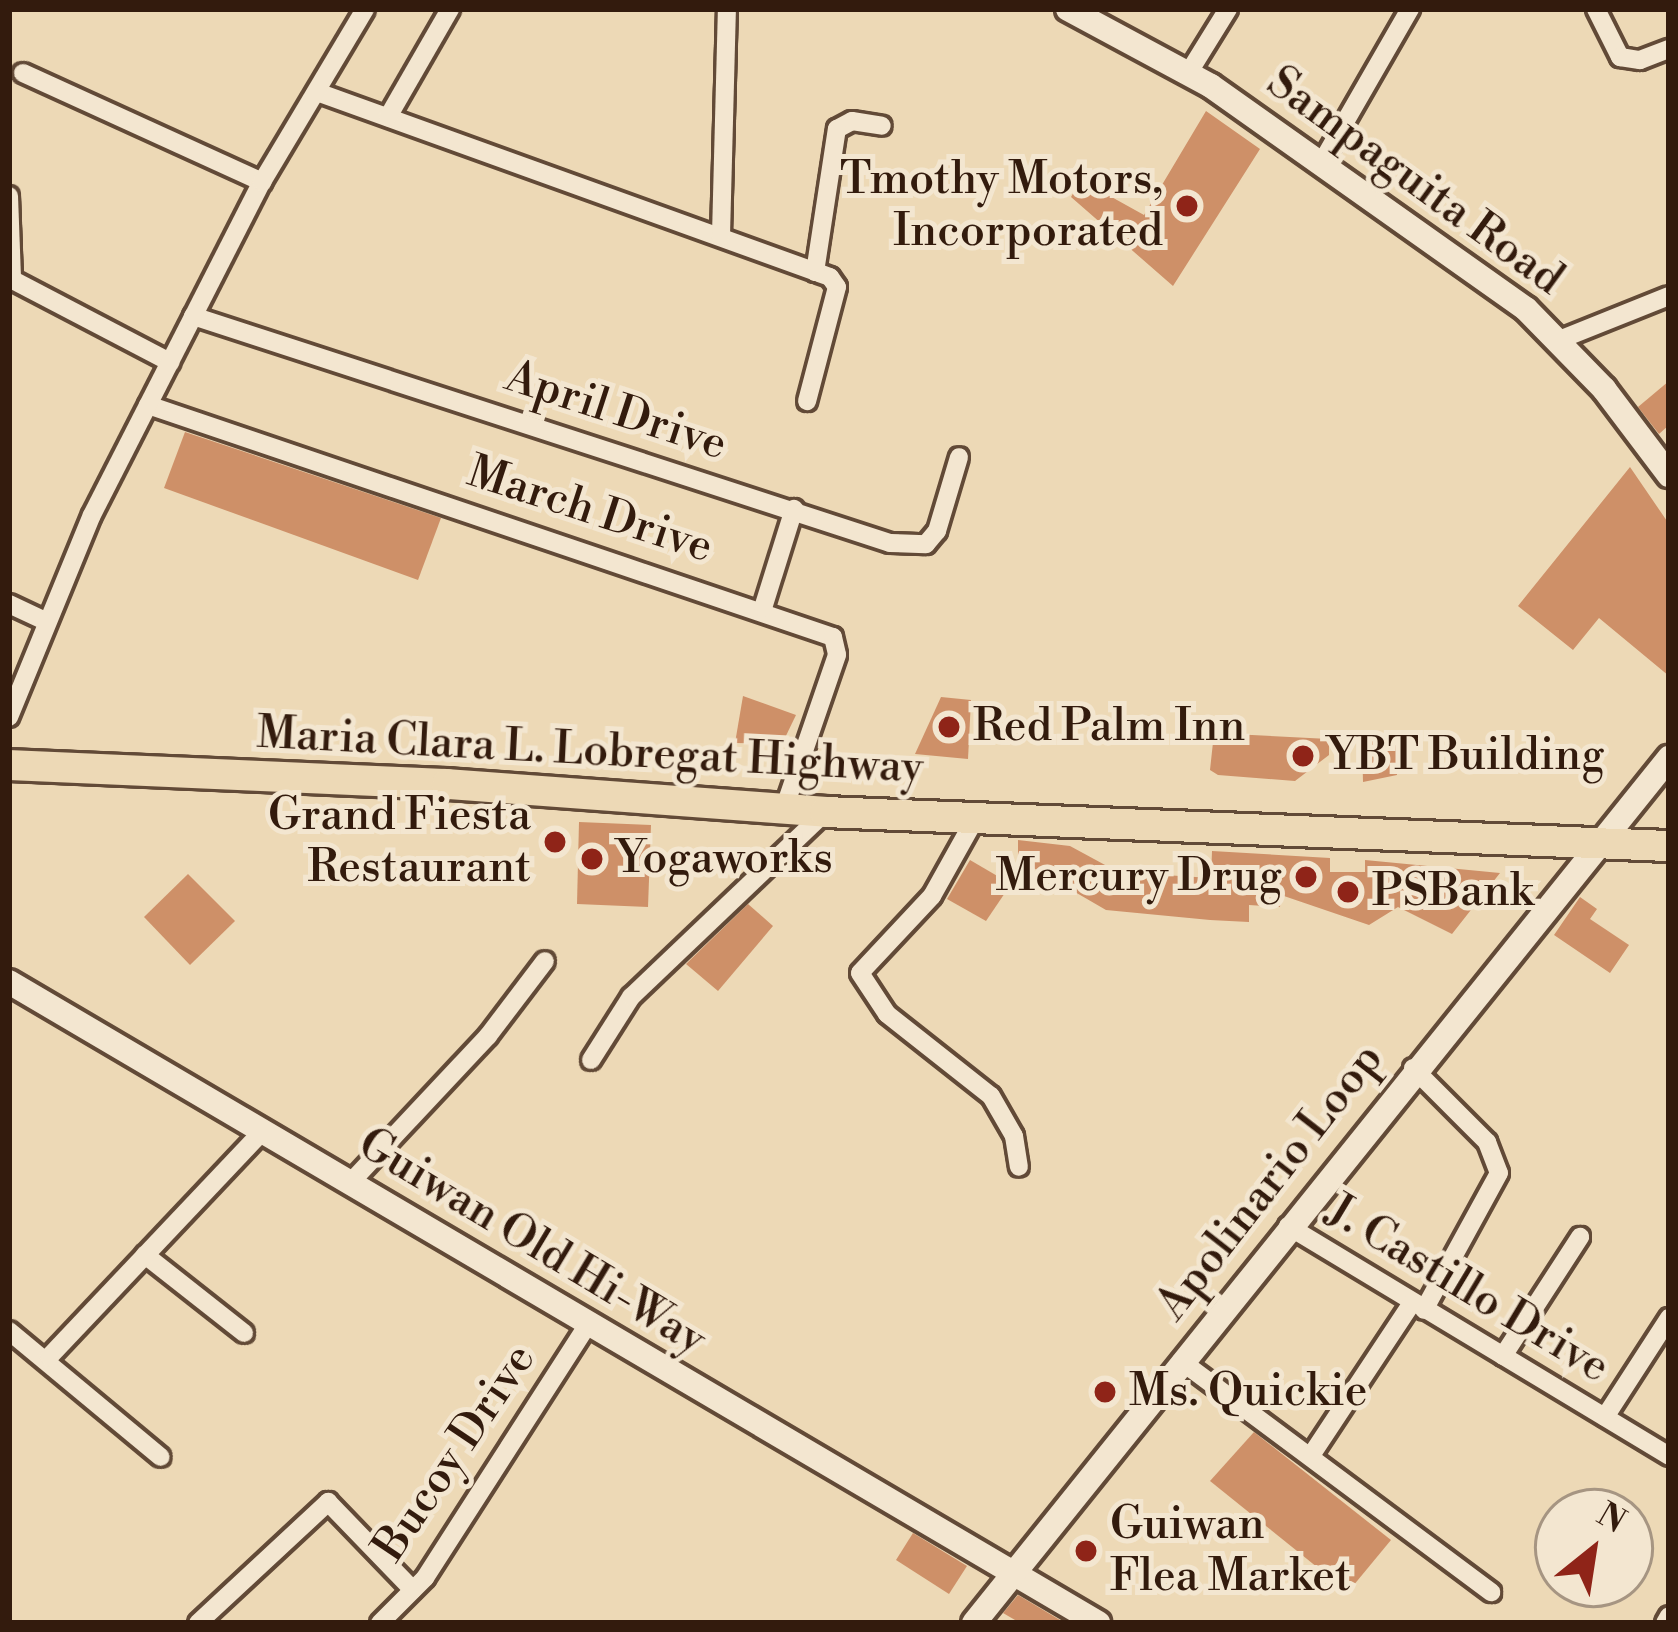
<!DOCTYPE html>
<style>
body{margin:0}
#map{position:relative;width:1678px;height:1632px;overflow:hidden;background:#edd9b6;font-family:"Libre Bodoni",serif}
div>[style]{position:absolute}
.building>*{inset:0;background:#ce9068}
.roads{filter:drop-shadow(3px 0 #624a37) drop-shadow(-3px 0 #624a37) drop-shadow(0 3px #624a37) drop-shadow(0 -3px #624a37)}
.minor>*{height:18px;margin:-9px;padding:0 9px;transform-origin:9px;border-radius:9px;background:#f3e6d0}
.tertiary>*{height:24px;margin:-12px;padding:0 12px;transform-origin:12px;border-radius:12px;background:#f3e6d0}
.trunk>*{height:30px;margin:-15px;padding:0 15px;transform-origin:15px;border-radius:15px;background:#edd9b6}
.dots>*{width:33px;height:33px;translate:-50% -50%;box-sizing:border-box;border:6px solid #f3e6d0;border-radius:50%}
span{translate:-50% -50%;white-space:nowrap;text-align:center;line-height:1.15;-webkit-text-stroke:10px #f3e6d0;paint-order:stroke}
.poi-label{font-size:45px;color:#331b0d}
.right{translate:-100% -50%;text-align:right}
.left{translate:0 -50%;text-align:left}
.street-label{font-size:45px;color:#331b0d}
.frame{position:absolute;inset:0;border:12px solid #331b0d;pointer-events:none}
.north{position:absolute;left:1534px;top:1488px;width:120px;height:120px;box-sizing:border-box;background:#f3e6d0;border:3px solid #a69582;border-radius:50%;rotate:30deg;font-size:33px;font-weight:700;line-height:48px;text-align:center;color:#331b0d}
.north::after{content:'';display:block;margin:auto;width:42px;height:54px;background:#8f2418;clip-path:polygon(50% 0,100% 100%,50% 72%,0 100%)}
</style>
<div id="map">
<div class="building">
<i style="clip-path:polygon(1206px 111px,1260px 149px,1173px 286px,1071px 197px,1081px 180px,1144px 215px)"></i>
<i style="clip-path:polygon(1669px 381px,1669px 425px,1659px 434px,1638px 407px)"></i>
<i style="clip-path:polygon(185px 432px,441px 518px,418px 580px,164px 488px)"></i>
<i style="clip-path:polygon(1630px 467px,1669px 524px,1669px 676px,1599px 618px,1573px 650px,1518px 606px)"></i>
<i style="clip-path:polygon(743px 696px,796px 715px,782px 744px,735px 743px)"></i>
<i style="clip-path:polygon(941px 697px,971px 700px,968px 759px,915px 754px)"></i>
<i style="clip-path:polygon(1215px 724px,1233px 725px,1232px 734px,1329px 739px,1329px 755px,1295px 781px,1218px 775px,1210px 770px)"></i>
<i style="clip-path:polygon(1362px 740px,1396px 742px,1397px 775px,1363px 782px)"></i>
<i style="clip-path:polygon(579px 822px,651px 825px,648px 907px,577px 904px)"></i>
<i style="clip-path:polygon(1018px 840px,1070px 846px,1118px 872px,1211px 878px,1212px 851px,1330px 858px,1330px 872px,1365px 872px,1365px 860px,1500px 873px,1452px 934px,1398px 907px,1369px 925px,1281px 895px,1280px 907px,1249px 905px,1249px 922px,1210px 920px,1106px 910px,1018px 859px)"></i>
<i style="clip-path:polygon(970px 860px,1011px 884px,986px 921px,947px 899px)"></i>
<i style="clip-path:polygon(188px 874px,235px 921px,190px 965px,144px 917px)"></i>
<i style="clip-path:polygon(1580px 897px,1597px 909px,1590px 919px,1629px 945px,1610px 973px,1554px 935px)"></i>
<i style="clip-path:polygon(748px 904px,773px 926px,718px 991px,686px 964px)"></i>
<i style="clip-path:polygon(1254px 1432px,1391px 1540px,1348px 1592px,1210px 1481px)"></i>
<i style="clip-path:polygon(913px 1533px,967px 1566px,949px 1594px,896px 1560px)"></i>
<i style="clip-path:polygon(1018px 1595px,1065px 1623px,1020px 1623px,1003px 1613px)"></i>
</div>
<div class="roads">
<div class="minor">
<i style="left:1596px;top:9px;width:54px;rotate:63.4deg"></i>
<i style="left:1620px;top:57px;width:20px;rotate:9deg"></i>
<i style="left:1640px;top:60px;width:31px;rotate:-21deg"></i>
<i style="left:1189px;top:72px;width:74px;rotate:-58.2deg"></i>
<i style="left:23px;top:73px;width:263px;rotate:24.5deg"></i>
<i style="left:317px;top:92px;width:545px;rotate:19.83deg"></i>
<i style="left:830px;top:277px;width:12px;rotate:55deg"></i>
<i style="left:837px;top:287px;width:118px;rotate:104.7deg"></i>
<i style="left:388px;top:117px;width:125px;rotate:-60.1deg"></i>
<i style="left:1322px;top:162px;width:177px;rotate:-60.1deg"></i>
<i style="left:9px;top:196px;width:83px;rotate:87.9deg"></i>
<i style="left:721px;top:235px;width:226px;rotate:-88.5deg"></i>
<i style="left:815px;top:272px;width:145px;rotate:-81.3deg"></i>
<i style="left:837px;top:129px;width:17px;rotate:-28deg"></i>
<i style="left:852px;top:121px;width:30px;rotate:9deg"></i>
<i style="left:9px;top:278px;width:182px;rotate:27.6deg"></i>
<i style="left:193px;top:316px;width:733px;rotate:18.04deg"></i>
<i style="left:890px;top:543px;width:36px;rotate:2deg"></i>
<i style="left:926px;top:544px;width:17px;rotate:-50deg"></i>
<i style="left:937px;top:531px;width:77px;rotate:-73.4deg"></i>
<i style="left:1559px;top:340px;width:118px;rotate:-21.8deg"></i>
<i style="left:148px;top:405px;width:723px;rotate:18.71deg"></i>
<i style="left:833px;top:637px;width:18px;rotate:77deg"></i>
<i style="left:837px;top:655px;width:163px;rotate:109deg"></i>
<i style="left:9px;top:604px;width:38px;rotate:25deg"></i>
<i style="left:763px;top:608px;width:104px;rotate:-72.6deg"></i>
<i style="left:9px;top:717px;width:218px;rotate:-67.7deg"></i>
<i style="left:92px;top:515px;width:374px;rotate:-63deg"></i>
<i style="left:262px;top:182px;width:201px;rotate:-59.2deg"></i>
<i style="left:975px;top:819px;width:88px;rotate:119.2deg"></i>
<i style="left:932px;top:896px;width:105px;rotate:133.1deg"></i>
<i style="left:860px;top:973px;width:49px;rotate:56.6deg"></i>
<i style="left:887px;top:1014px;width:132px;rotate:38.3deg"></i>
<i style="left:991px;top:1096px;width:46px;rotate:60.1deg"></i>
<i style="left:1014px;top:1136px;width:31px;rotate:81deg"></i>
<i style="left:591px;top:1060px;width:75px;rotate:-57.6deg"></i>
<i style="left:631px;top:997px;width:268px;rotate:-43.6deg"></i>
<i style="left:1413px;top:1068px;width:105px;rotate:45deg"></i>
<i style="left:1487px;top:1142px;width:33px;rotate:69deg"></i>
<i style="left:1499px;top:1173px;width:156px;rotate:118.7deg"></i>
<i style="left:350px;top:1183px;width:202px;rotate:-46.8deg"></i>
<i style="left:488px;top:1036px;width:94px;rotate:-52.8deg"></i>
<i style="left:1288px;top:1226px;width:445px;rotate:31.1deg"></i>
<i style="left:145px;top:1255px;width:126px;rotate:38.2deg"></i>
<i style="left:9px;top:1331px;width:197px;rotate:39.7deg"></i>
<i style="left:1503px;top:1356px;width:142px;rotate:-57.1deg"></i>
<i style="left:49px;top:1357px;width:311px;rotate:-46.6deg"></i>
<i style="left:1181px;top:1361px;width:387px;rotate:36.7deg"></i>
<i style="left:1605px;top:1417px;width:118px;rotate:-57.1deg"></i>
<i style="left:1312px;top:1454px;width:181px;rotate:-56.5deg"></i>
<i style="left:198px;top:1623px;width:178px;rotate:-42.9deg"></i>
<i style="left:328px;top:1502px;width:122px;rotate:46deg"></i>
<i style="left:380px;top:1623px;width:64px;rotate:-45deg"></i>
<i style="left:425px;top:1578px;width:303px;rotate:-57.3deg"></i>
<i style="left:1665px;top:1623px;width:8px;rotate:-60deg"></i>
</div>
<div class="tertiary">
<i style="left:1068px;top:9px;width:162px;rotate:28.3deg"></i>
<i style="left:1211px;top:86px;width:386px;rotate:35.3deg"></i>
<i style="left:1526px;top:309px;width:112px;rotate:45.7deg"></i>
<i style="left:1604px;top:389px;width:108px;rotate:52.9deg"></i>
<i style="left:9px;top:982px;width:1264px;rotate:30.48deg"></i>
<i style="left:974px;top:1623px;width:1110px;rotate:-51.22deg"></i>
</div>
<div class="trunk">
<i style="left:9px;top:765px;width:438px;rotate:2.5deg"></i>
<i style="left:447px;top:784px;width:379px;rotate:4.2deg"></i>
<i style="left:825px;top:812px;width:845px;rotate:2.31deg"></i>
</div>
</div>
<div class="dots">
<i style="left:1187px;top:206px;background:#8f2418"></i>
<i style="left:949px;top:727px;background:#8f2418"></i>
<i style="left:1303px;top:756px;background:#8f2418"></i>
<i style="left:555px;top:842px;background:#8f2418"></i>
<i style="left:592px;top:859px;background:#8f2418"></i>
<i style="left:1306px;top:877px;background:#8f2418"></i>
<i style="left:1348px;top:892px;background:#8f2418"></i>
<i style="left:1105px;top:1392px;background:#8f2418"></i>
<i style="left:1086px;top:1551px;background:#8f2418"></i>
</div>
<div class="poi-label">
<span class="right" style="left:1163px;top:206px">Tmothy Motors,<br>Incorporated</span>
<span class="left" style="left:973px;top:727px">Red Palm Inn</span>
<span class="left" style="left:1327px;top:756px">YBT Building</span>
<span class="right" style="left:531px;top:842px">Grand Fiesta<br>Restaurant</span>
<span class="left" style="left:616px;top:859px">Yogaworks</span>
<span class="right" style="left:1282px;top:877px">Mercury Drug</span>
<span class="left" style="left:1372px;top:892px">PSBank</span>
<span class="left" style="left:1129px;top:1392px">Ms. Quickie</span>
<span class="left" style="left:1110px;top:1551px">Guiwan<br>Flea Market</span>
</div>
<div class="street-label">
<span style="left:1415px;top:181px;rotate:36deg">Sampaguita Road</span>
<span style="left:616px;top:411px;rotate:18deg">April Drive</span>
<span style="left:590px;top:510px;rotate:18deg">March Drive</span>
<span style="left:590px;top:751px;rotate:3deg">Maria Clara L. Lobregat Highway</span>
<span style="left:1270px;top:1182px;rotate:-52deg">Apolinario Loop</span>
<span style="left:532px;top:1242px;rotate:31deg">Guiwan Old Hi-Way</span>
<span style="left:1468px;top:1289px;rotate:31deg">J. Castillo Drive</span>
<span style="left:455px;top:1453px;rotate:-56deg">Bucoy Drive</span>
</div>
<div class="frame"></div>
<div class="north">N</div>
</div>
